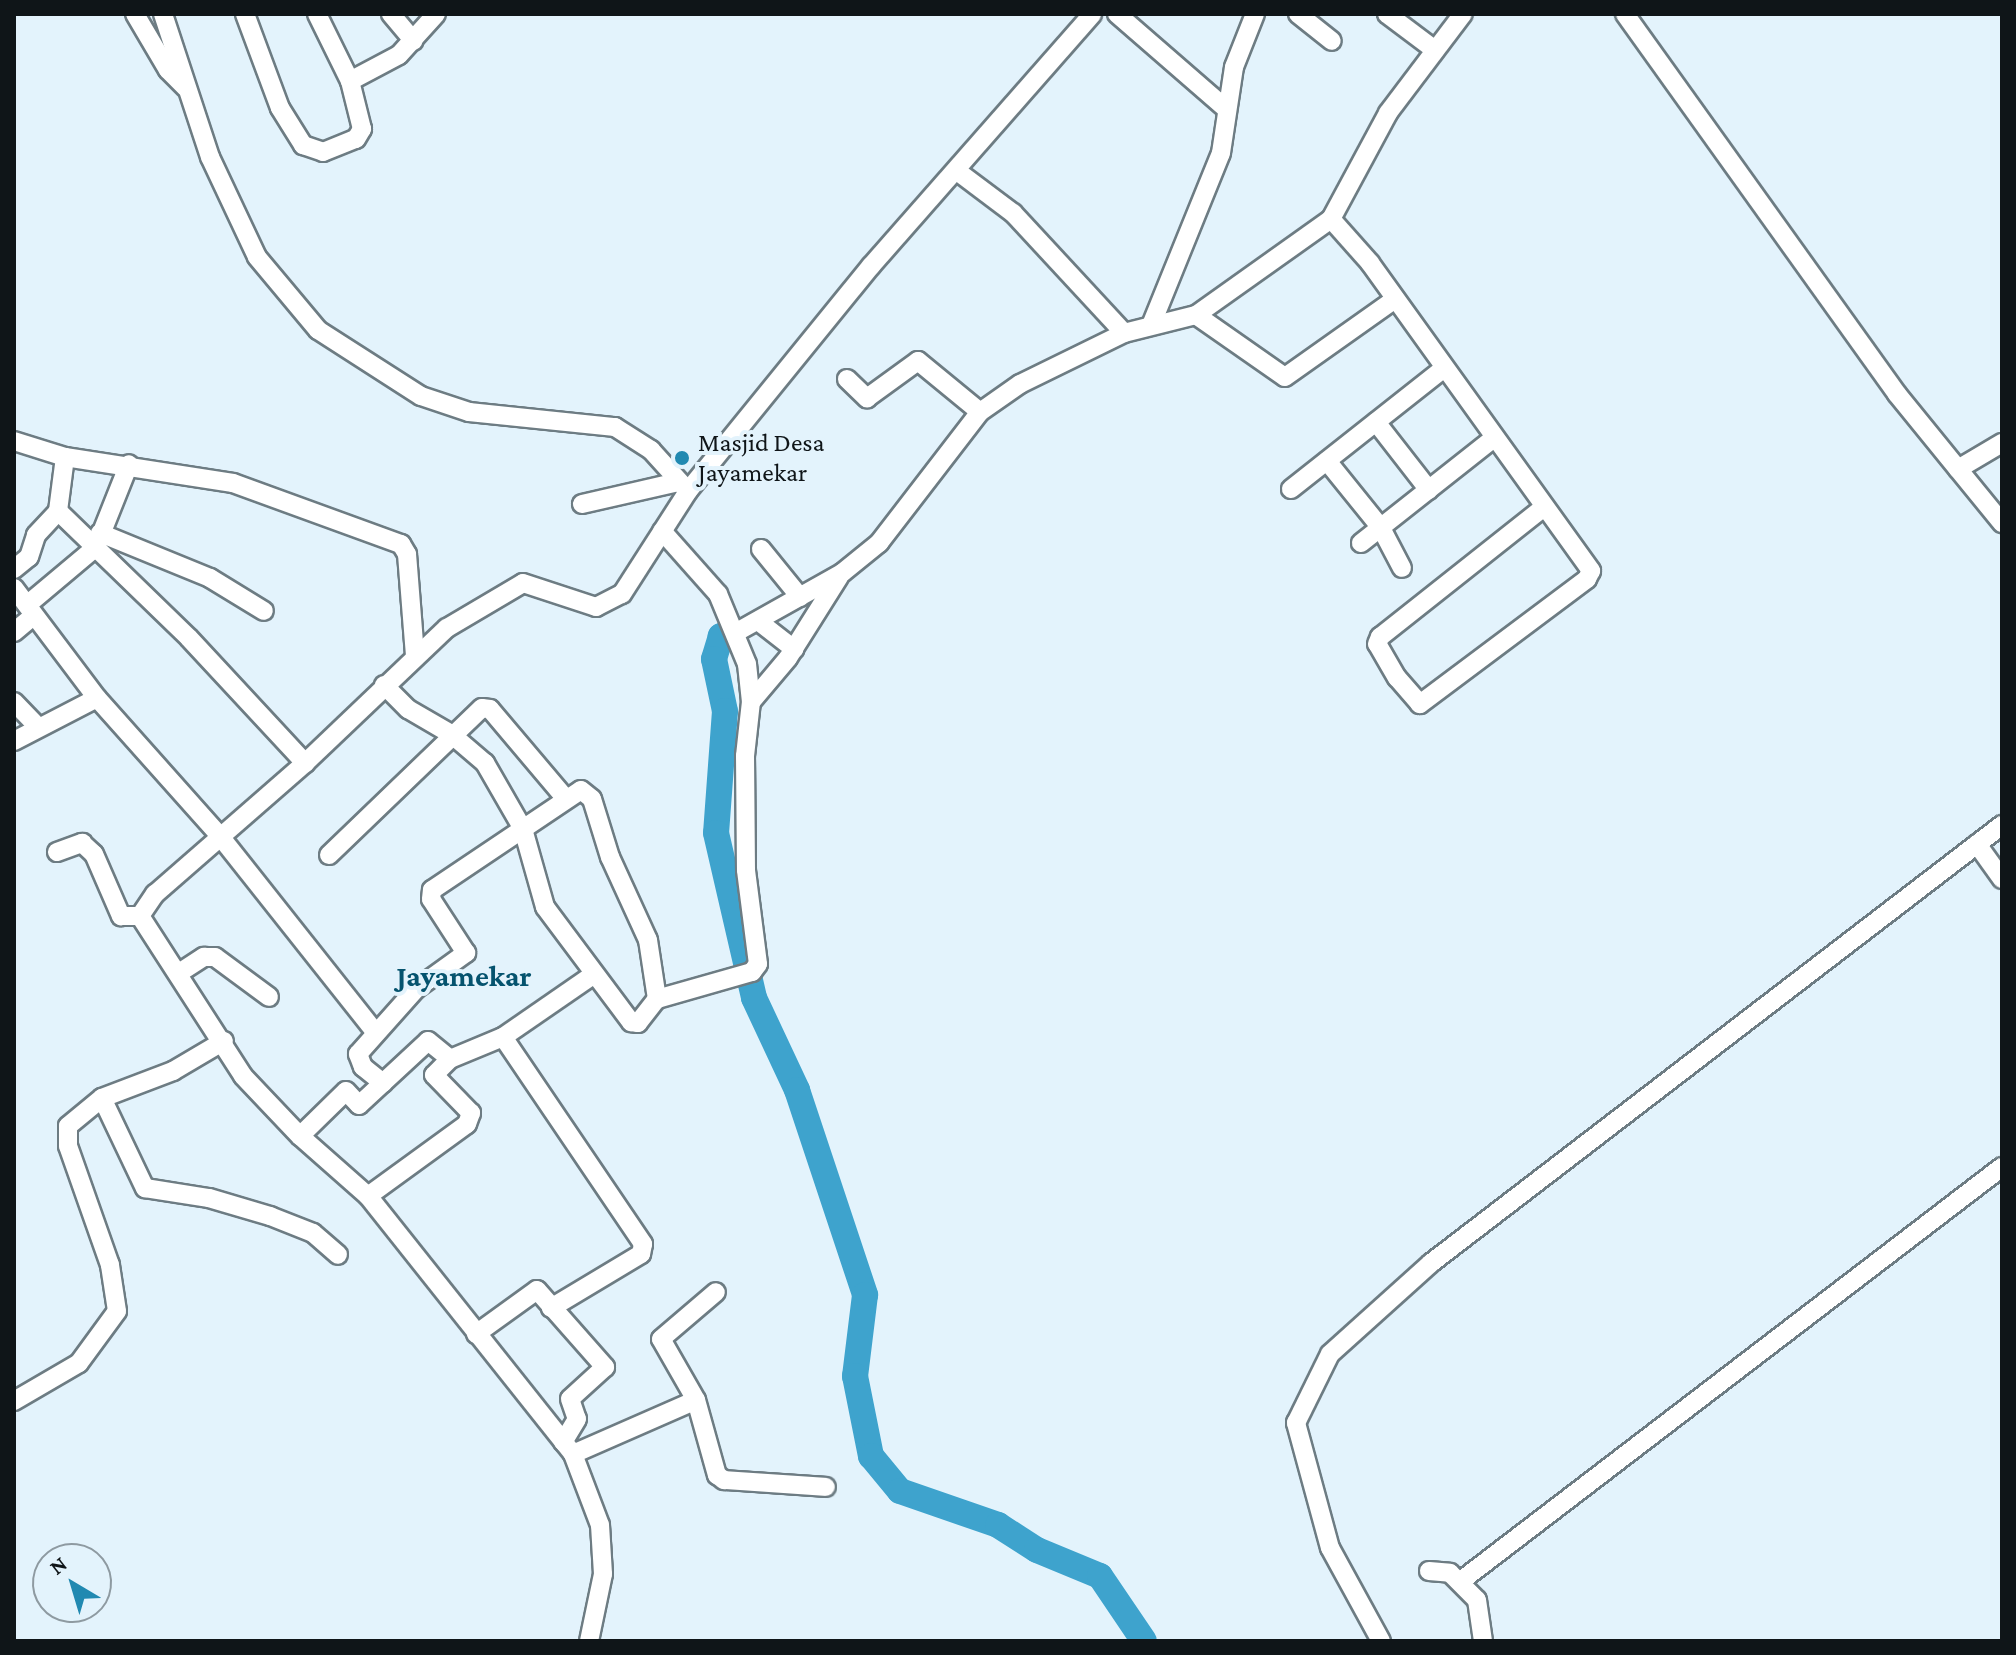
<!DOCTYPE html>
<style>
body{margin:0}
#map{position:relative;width:2016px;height:1655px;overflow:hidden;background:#e3f3fc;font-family:"Crimson Pro",serif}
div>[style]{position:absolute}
.stream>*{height:4px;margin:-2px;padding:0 2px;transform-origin:2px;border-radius:2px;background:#3ea3cd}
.river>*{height:26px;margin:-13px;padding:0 13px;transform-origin:13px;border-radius:13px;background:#3ea3cd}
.roads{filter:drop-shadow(2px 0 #6d7c83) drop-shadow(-2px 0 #6d7c83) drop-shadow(0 2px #6d7c83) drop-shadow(0 -2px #6d7c83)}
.minor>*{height:18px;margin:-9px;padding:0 9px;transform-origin:9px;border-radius:9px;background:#fff}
.dots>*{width:22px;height:22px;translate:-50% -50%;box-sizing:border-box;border:4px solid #e3f3fc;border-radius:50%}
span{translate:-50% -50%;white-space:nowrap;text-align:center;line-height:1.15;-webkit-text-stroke:8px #e3f3fc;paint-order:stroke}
.poi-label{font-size:26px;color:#0f1518}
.left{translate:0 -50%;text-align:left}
.quarter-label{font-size:30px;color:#05536e;font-weight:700}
.frame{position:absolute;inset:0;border:16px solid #0f1518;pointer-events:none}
.north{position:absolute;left:32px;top:1543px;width:80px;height:80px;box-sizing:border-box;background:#e3f3fc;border:2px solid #8e9aa1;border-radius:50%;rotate:322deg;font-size:22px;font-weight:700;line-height:32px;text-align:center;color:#0f1518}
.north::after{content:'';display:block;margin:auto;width:28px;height:36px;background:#2189b1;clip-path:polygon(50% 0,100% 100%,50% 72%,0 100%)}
</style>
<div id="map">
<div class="stream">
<i style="left:1071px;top:349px;width:19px;rotate:-25deg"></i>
<i style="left:931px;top:461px;width:31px;rotate:-52deg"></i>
</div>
<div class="river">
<i style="left:728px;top:633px;width:8px;rotate:157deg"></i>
<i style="left:721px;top:636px;width:24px;rotate:107deg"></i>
<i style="left:714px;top:659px;width:53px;rotate:78.1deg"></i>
<i style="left:725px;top:711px;width:122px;rotate:94.2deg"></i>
<i style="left:716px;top:833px;width:169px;rotate:77deg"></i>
<i style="left:754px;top:998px;width:102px;rotate:64.9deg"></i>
<i style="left:797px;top:1090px;width:216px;rotate:71.6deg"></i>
<i style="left:865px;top:1295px;width:82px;rotate:97deg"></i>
<i style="left:855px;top:1376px;width:82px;rotate:78.7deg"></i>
<i style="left:871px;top:1456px;width:45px;rotate:50.4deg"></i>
<i style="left:900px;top:1491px;width:104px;rotate:19.1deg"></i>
<i style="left:998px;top:1525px;width:46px;rotate:32.7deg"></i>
<i style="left:1037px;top:1550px;width:68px;rotate:22.4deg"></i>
<i style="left:1100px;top:1576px;width:78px;rotate:55.9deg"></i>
</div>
<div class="roads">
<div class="minor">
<i style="left:135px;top:14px;width:65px;rotate:59.5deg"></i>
<i style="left:168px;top:70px;width:25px;rotate:45deg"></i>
<i style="left:163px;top:14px;width:151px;rotate:71.8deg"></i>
<i style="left:210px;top:157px;width:110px;rotate:64.8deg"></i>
<i style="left:257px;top:257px;width:95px;rotate:50.1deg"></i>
<i style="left:318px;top:330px;width:122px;rotate:32.7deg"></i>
<i style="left:421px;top:396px;width:51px;rotate:18.4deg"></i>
<i style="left:469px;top:412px;width:147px;rotate:5.9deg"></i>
<i style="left:615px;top:427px;width:43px;rotate:32.6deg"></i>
<i style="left:651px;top:450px;width:55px;rotate:47.9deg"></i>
<i style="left:245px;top:14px;width:100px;rotate:69.6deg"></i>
<i style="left:280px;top:108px;width:44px;rotate:58.1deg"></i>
<i style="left:303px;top:145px;width:21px;rotate:19deg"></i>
<i style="left:323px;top:152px;width:35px;rotate:-22deg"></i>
<i style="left:356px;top:139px;width:12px;rotate:-59deg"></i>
<i style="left:362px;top:129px;width:49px;rotate:-104deg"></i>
<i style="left:350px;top:81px;width:75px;rotate:-116.2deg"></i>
<i style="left:391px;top:14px;width:35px;rotate:50deg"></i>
<i style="left:1117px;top:14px;width:143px;rotate:41deg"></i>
<i style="left:1298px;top:14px;width:43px;rotate:38.5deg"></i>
<i style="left:1387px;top:14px;width:60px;rotate:36.9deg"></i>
<i style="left:1625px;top:14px;width:467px;rotate:54.4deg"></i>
<i style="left:1897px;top:394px;width:97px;rotate:50.9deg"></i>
<i style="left:1958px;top:469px;width:51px;rotate:-30.6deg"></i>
<i style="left:350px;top:81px;width:55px;rotate:-28deg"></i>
<i style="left:399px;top:55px;width:55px;rotate:-47.9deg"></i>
<i style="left:957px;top:171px;width:70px;rotate:36.9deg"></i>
<i style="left:1013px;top:213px;width:163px;rotate:47.2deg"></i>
<i style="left:1331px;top:219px;width:59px;rotate:48.4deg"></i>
<i style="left:1370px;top:263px;width:379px;rotate:54.3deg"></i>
<i style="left:1591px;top:571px;width:9px;rotate:117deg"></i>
<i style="left:1587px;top:579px;width:209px;rotate:143.2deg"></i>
<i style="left:1420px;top:704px;width:35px;rotate:-131deg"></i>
<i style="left:1397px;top:678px;width:39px;rotate:-120deg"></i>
<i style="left:1377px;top:644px;width:8px;rotate:-67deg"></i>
<i style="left:1380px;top:637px;width:209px;rotate:-38.4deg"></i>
<i style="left:1196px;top:315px;width:108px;rotate:34.9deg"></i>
<i style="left:1285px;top:377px;width:135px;rotate:-35.3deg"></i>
<i style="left:1152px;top:323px;width:183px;rotate:-67.9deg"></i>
<i style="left:1221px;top:153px;width:87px;rotate:-81.4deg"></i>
<i style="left:1234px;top:67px;width:57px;rotate:-68.4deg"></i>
<i style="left:847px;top:379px;width:28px;rotate:44deg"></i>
<i style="left:867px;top:398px;width:63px;rotate:-36deg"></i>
<i style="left:918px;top:361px;width:80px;rotate:39.4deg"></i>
<i style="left:1376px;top:422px;width:86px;rotate:52.1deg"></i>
<i style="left:14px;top:441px;width:53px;rotate:17.4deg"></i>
<i style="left:65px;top:457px;width:54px;rotate:97.4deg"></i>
<i style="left:65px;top:457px;width:170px;rotate:8.8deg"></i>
<i style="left:233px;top:483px;width:179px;rotate:20deg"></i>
<i style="left:401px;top:544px;width:12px;rotate:59deg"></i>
<i style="left:407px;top:554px;width:101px;rotate:85.5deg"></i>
<i style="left:1327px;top:461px;width:86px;rotate:51.1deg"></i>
<i style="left:1381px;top:528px;width:45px;rotate:62.3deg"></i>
<i style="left:1958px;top:469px;width:70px;rotate:50.8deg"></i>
<i style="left:1291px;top:489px;width:194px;rotate:-38.3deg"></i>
<i style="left:582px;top:504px;width:98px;rotate:-12.9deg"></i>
<i style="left:100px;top:533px;width:119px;rotate:22.2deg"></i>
<i style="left:210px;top:578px;width:63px;rotate:31.4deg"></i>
<i style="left:1361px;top:543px;width:169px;rotate:-38.3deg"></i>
<i style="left:761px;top:549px;width:62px;rotate:50.9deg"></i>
<i style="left:14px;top:569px;width:19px;rotate:-39deg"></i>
<i style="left:29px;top:557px;width:23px;rotate:-72deg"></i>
<i style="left:36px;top:535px;width:33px;rotate:-47deg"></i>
<i style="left:58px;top:511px;width:182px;rotate:44.1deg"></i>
<i style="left:189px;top:638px;width:171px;rotate:47.1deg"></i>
<i style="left:14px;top:588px;width:138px;rotate:53deg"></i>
<i style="left:27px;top:605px;width:90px;rotate:-40deg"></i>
<i style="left:96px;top:547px;width:89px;rotate:-68.3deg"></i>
<i style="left:758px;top:621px;width:46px;rotate:37.9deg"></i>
<i style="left:14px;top:632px;width:26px;rotate:-40deg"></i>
<i style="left:735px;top:633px;width:123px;rotate:-29.3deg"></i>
<i style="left:842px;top:573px;width:48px;rotate:-39deg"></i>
<i style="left:879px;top:543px;width:165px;rotate:-52.4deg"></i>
<i style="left:980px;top:412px;width:49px;rotate:-35deg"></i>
<i style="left:1020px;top:384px;width:116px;rotate:-26.1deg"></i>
<i style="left:1124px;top:333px;width:74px;rotate:-14deg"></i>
<i style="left:1196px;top:315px;width:166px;rotate:-35.4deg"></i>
<i style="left:1331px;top:219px;width:120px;rotate:-61.7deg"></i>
<i style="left:1388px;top:113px;width:124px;rotate:-52.9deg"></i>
<i style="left:384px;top:685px;width:34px;rotate:45deg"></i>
<i style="left:408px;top:709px;width:50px;rotate:30.2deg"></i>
<i style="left:451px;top:734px;width:45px;rotate:40.5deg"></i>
<i style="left:485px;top:763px;width:76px;rotate:60.1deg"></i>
<i style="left:523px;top:829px;width:81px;rotate:74.2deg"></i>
<i style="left:545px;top:907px;width:144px;rotate:53.2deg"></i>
<i style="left:631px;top:1022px;width:7px;rotate:8deg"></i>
<i style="left:638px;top:1023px;width:31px;rotate:-52deg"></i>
<i style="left:657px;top:999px;width:99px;rotate:-15.9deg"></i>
<i style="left:752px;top:972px;width:10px;rotate:-53deg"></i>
<i style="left:758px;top:964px;width:95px;rotate:-97.3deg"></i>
<i style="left:746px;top:870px;width:114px;rotate:-90.5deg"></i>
<i style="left:745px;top:756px;width:54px;rotate:-83.7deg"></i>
<i style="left:751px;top:702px;width:38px;rotate:-96deg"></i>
<i style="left:747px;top:664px;width:76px;rotate:-112.5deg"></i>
<i style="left:718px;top:594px;width:84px;rotate:-131.6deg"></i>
<i style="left:14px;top:702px;width:35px;rotate:46deg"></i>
<i style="left:751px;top:702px;width:57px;rotate:-49.9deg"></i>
<i style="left:788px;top:658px;width:96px;rotate:-57.8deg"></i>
<i style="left:14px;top:741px;width:93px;rotate:-27.4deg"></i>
<i style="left:97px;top:698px;width:183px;rotate:48.3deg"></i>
<i style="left:219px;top:835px;width:251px;rotate:51.6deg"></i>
<i style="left:1977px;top:844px;width:43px;rotate:54.5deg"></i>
<i style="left:57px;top:852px;width:27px;rotate:-20deg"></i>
<i style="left:82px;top:843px;width:16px;rotate:43deg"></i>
<i style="left:94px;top:854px;width:68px;rotate:66.5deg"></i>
<i style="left:121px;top:916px;width:19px"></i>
<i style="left:329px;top:855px;width:212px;rotate:-43.9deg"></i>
<i style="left:482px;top:708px;width:8px;rotate:7deg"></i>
<i style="left:490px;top:709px;width:118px;rotate:49.8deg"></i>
<i style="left:140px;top:916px;width:27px;rotate:-56deg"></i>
<i style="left:155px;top:894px;width:199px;rotate:-41.1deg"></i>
<i style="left:305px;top:763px;width:196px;rotate:-43.6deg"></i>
<i style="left:447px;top:628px;width:88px;rotate:-30.6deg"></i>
<i style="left:523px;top:583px;width:77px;rotate:18.2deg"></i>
<i style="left:596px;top:607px;width:29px;rotate:-27deg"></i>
<i style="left:622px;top:594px;width:122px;rotate:-57.3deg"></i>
<i style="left:688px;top:491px;width:290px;rotate:-50.9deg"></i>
<i style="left:871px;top:266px;width:335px;rotate:-48.7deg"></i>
<i style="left:140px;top:916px;width:190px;rotate:57.2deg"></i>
<i style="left:243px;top:1076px;width:83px;rotate:46.5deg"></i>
<i style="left:300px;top:1136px;width:91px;rotate:41.4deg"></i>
<i style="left:368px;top:1196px;width:330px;rotate:51.5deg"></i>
<i style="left:573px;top:1454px;width:76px;rotate:69.2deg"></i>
<i style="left:600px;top:1525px;width:49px;rotate:86.5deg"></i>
<i style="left:603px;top:1574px;width:68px;rotate:101.8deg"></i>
<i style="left:179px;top:973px;width:30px;rotate:-33deg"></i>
<i style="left:204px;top:957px;width:11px"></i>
<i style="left:215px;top:957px;width:67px;rotate:36.5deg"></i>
<i style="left:503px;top:1037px;width:250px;rotate:55.9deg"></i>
<i style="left:643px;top:1244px;width:10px;rotate:101deg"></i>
<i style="left:641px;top:1254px;width:105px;rotate:149deg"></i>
<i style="left:383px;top:1083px;width:26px;rotate:-141deg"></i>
<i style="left:363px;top:1067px;width:14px;rotate:-111deg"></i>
<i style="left:358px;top:1054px;width:87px;rotate:-48.3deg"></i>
<i style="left:416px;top:989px;width:62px;rotate:-35.8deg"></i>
<i style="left:466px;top:953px;width:64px;rotate:-122.9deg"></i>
<i style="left:431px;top:899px;width:9px;rotate:-84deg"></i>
<i style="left:432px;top:890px;width:179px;rotate:-33.9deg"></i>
<i style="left:581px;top:790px;width:14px;rotate:39deg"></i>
<i style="left:592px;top:799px;width:61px;rotate:72.8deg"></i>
<i style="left:610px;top:857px;width:91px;rotate:65.4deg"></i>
<i style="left:648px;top:940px;width:60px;rotate:81.3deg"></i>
<i style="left:102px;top:1098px;width:100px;rotate:64.5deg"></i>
<i style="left:145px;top:1188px;width:65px;rotate:8.9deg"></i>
<i style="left:209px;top:1198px;width:64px;rotate:16.4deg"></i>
<i style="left:270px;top:1216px;width:46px;rotate:21.6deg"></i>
<i style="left:313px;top:1233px;width:33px;rotate:41deg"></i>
<i style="left:300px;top:1136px;width:64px;rotate:-44.4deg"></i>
<i style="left:346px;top:1091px;width:19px;rotate:47deg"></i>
<i style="left:359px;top:1105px;width:94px;rotate:-42.8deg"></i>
<i style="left:428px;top:1041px;width:28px;rotate:39deg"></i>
<i style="left:450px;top:1059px;width:57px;rotate:-22.5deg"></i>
<i style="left:503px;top:1037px;width:109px;rotate:-34.6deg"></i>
<i style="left:368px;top:1196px;width:122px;rotate:-36deg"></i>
<i style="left:467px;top:1124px;width:12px;rotate:-70deg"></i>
<i style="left:471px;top:1113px;width:53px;rotate:-134.2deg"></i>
<i style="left:434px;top:1075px;width:23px;rotate:-45deg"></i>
<i style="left:476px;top:1334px;width:75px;rotate:-35.8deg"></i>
<i style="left:537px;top:1290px;width:103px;rotate:48.6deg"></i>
<i style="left:605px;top:1367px;width:47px;rotate:137.6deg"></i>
<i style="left:570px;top:1399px;width:21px;rotate:71deg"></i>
<i style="left:577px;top:1419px;width:27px;rotate:121deg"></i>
<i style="left:696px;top:1400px;width:70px;rotate:-119.8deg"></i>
<i style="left:661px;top:1339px;width:72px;rotate:-40.5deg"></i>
<i style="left:14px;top:1401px;width:75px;rotate:-30.3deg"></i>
<i style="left:79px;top:1363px;width:64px;rotate:-53.8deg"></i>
<i style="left:117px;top:1311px;width:47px;rotate:-98.7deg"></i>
<i style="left:110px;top:1265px;width:126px;rotate:-109.4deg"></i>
<i style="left:68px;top:1146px;width:20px;rotate:-90deg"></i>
<i style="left:68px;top:1126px;width:44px;rotate:-39.5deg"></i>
<i style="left:102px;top:1098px;width:76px;rotate:-20.8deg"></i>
<i style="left:173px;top:1071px;width:59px;rotate:-30.5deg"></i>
<i style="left:573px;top:1454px;width:134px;rotate:-23.7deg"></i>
<i style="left:696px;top:1400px;width:78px;rotate:74.4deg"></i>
<i style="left:717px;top:1475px;width:9px;rotate:36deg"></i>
<i style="left:724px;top:1480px;width:102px;rotate:3.9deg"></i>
<i style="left:1429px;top:1571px;width:21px;rotate:5deg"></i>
<i style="left:1450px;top:1573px;width:38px;rotate:45deg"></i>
<i style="left:1477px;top:1600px;width:41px;rotate:81.7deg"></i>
<i style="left:1462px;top:1580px;width:680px;rotate:-37.41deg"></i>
<i style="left:1381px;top:1641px;width:106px;rotate:-118.7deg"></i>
<i style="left:1330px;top:1548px;width:130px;rotate:-105.2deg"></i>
<i style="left:1296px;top:1423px;width:77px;rotate:-63.8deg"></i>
<i style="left:1330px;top:1354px;width:136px;rotate:-42deg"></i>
<i style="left:1431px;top:1263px;width:720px;rotate:-37.49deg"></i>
</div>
</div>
<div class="dots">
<i style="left:682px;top:458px;background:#2189b1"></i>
</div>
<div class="poi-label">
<span class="left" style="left:698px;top:458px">Masjid Desa<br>Jayamekar</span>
</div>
<div class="quarter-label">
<span style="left:464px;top:976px">Jayamekar</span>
</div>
<div class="frame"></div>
<div class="north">N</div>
</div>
